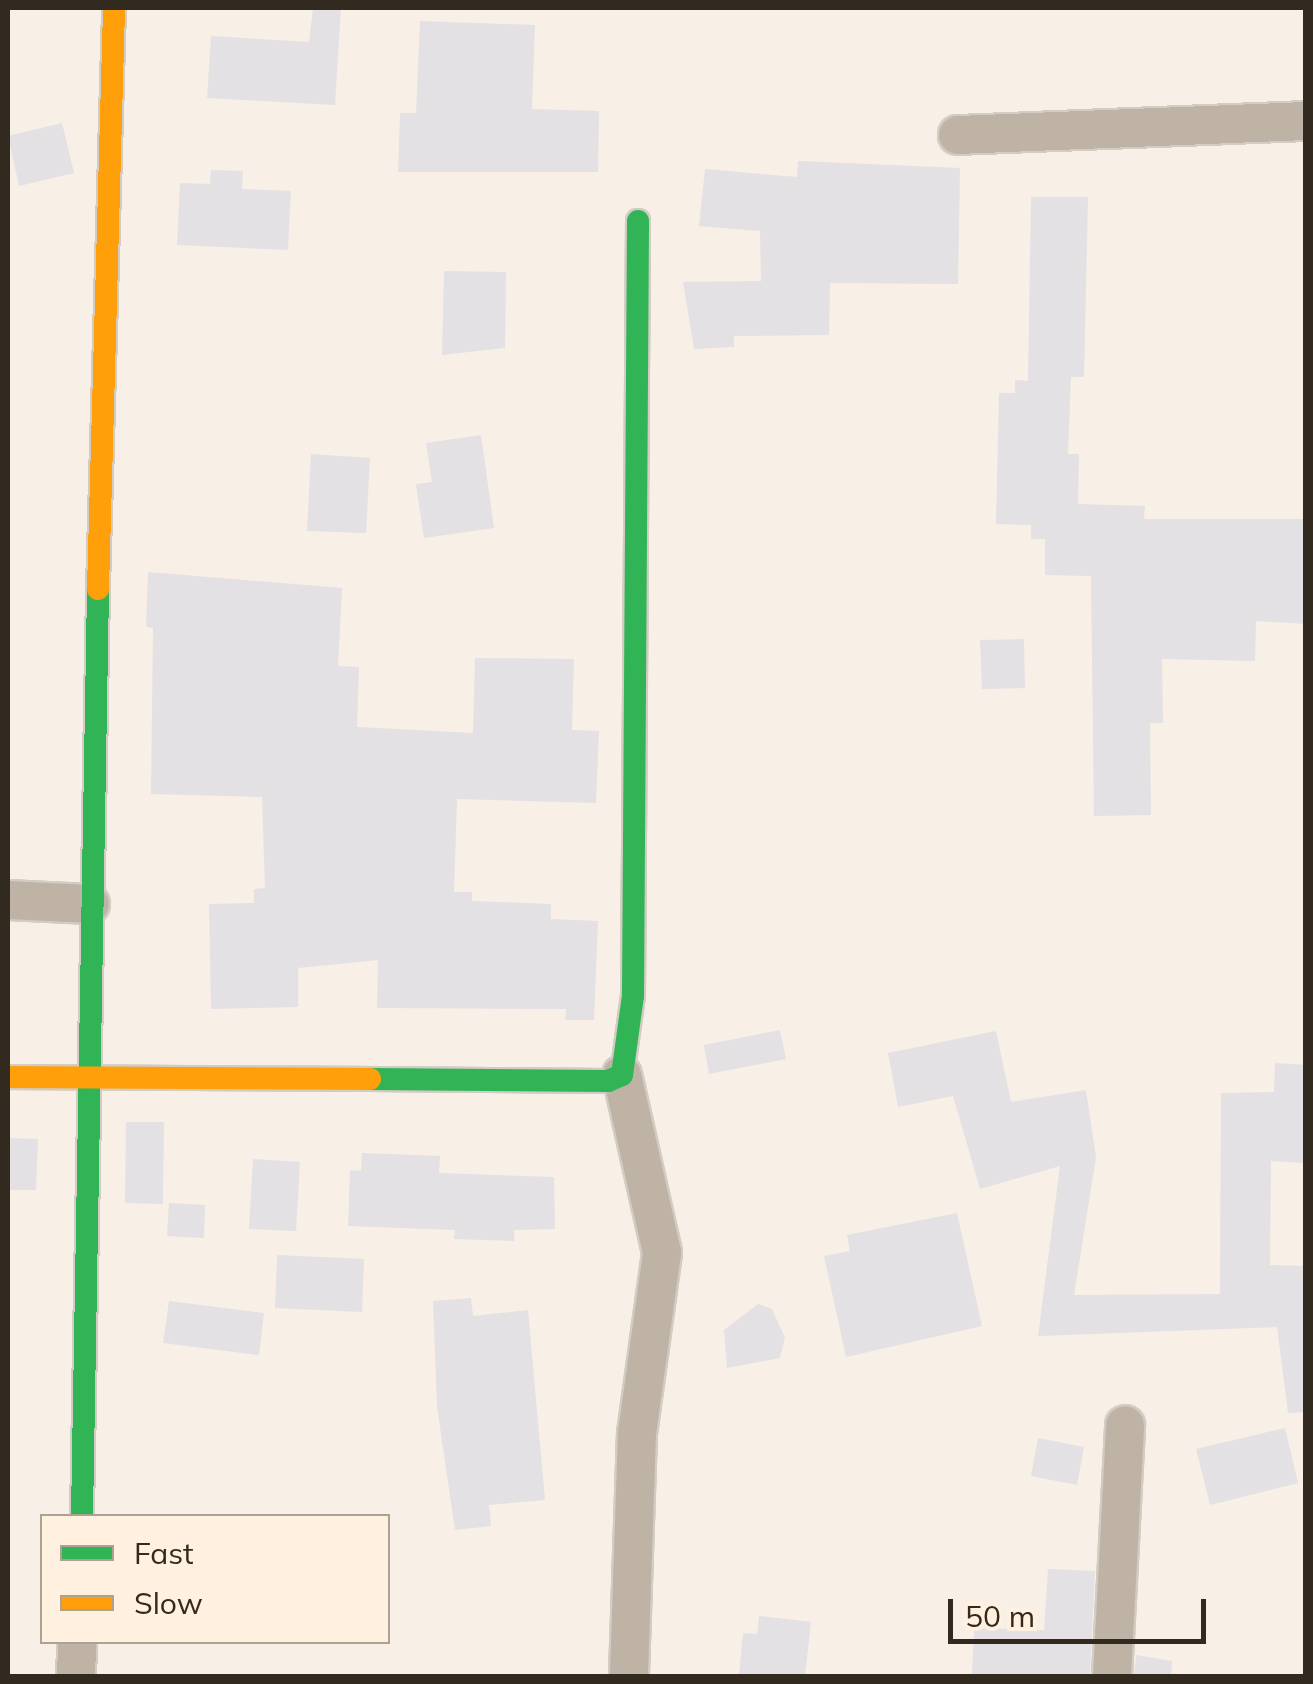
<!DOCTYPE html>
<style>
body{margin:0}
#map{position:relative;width:1313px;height:1684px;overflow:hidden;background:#f8efe6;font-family:Mulish,sans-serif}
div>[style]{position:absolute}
.building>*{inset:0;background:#e3e1e3}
.roads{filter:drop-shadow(2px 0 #d3ccc4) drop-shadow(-2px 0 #d3ccc4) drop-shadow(0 2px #d3ccc4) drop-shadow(0 -2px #d3ccc4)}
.street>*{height:38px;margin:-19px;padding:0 19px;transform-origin:19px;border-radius:19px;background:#bfb3a5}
.fast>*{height:22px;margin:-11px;padding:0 11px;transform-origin:11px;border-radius:11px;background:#30b455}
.slow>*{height:22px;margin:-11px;padding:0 11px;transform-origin:11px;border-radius:11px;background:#ff9f0a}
span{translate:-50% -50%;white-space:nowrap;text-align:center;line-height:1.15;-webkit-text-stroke:9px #fff0df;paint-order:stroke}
.frame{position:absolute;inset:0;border:10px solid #332a1f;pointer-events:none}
.legend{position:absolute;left:40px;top:1514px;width:350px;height:130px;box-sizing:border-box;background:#fff0df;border:2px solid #ada192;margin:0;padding:12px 18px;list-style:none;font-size:30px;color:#332a1f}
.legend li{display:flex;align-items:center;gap:20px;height:50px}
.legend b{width:50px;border:2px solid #ada192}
.scale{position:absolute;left:948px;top:1599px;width:258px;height:45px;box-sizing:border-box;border:5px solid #332a1f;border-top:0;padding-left:12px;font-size:30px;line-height:35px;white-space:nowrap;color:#332a1f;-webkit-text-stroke:8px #fff0df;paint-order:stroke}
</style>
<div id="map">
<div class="building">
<i style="clip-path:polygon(313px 8px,341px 8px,335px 105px,207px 98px,211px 36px,309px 42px)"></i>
<i style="clip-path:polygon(420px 21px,535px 25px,532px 109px,599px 111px,598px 172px,398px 172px,400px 113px,416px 113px)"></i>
<i style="clip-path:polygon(62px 123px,74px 173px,19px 186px,8px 136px)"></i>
<i style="clip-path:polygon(798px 161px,960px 168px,958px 284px,830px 283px,829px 335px,734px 336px,734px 347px,694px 349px,683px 282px,761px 281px,760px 231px,699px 226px,705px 169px,797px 177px)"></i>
<i style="clip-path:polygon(211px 170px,243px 171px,242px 189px,291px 191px,288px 250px,177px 245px,180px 183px,210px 184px)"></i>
<i style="clip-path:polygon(1031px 197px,1088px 197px,1084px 377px,1071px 377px,1068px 454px,1079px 454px,1078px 504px,1145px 506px,1144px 519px,1306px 519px,1306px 624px,1256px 621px,1255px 661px,1162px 659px,1163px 723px,1150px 723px,1151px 815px,1094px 816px,1091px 576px,1045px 575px,1045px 539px,1031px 539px,1031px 525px,996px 524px,999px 393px,1015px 393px,1015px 380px,1028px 381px)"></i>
<i style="clip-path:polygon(444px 271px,506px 272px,505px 348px,442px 355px)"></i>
<i style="clip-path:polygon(481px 435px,494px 528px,424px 538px,416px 484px,432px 482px,426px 443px)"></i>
<i style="clip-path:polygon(311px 454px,370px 458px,366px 533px,307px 531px)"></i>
<i style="clip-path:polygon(148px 572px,342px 588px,338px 666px,359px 667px,357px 727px,473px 733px,475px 658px,574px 659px,572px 730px,599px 731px,596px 803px,457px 799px,454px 892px,472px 892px,472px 901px,551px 904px,551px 919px,598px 921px,594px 1020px,565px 1020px,566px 1009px,377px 1008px,378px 960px,298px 968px,298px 1007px,211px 1009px,209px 904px,254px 903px,254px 889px,265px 888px,262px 797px,151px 794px,153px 628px,146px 627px)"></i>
<i style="clip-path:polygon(1024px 639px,1025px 688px,982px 689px,980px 640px)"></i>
<i style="clip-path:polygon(780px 1030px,786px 1059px,709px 1074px,704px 1045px)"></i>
<i style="clip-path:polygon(996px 1031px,1011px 1102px,1086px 1090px,1096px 1157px,1074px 1295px,1220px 1294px,1221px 1093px,1274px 1092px,1275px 1063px,1306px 1065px,1306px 1163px,1271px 1161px,1270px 1265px,1306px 1266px,1306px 1412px,1288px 1413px,1277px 1327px,1038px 1336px,1060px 1166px,980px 1189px,953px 1096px,898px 1107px,888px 1053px)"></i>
<i style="clip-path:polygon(126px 1122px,164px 1122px,163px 1204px,125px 1203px)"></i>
<i style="clip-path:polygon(8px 1138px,38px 1139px,36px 1190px,8px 1190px)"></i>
<i style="clip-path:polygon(362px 1153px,440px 1156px,439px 1173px,554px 1177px,555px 1229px,514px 1230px,514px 1241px,454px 1239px,455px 1230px,348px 1226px,350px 1170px,361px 1171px)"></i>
<i style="clip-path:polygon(253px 1159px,300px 1162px,296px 1231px,249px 1229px)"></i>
<i style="clip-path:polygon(169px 1203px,205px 1205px,204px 1238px,167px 1236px)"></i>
<i style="clip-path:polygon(957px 1213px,982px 1326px,846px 1357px,824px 1256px,850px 1251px,847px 1235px)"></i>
<i style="clip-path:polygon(277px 1255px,364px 1259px,362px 1312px,275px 1308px)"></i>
<i style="clip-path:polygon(471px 1298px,473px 1316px,528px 1310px,545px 1500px,489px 1505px,491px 1526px,455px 1530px,437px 1407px,433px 1301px)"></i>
<i style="clip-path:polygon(169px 1301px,264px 1313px,259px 1355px,163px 1343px)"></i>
<i style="clip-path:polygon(758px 1304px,772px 1309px,785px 1338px,780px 1358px,727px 1368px,724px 1330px)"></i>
<i style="clip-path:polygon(1285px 1428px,1298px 1483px,1210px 1505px,1196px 1449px)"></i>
<i style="clip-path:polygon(1038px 1438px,1084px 1447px,1077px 1485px,1031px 1476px)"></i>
<i style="clip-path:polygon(1048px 1569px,1095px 1571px,1090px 1676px,972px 1676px,974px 1628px,1044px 1630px)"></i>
<i style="clip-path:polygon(759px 1616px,811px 1622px,805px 1676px,739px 1676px,743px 1633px,757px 1634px)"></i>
<i style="clip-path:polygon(1136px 1655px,1172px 1661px,1171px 1676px,1134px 1676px)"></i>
</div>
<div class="roads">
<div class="street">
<i style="left:958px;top:135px;width:348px;rotate:-2.3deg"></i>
<i style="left:8px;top:900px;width:82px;rotate:2.8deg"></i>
<i style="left:622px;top:1075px;width:182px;rotate:77.3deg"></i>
<i style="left:662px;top:1253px;width:182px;rotate:97.9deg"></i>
<i style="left:637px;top:1433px;width:243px;rotate:91.9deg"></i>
<i style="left:76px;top:1676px;width:34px;rotate:-88deg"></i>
<i style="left:1112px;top:1676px;width:251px;rotate:-87deg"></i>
</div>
<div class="fast">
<i style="left:370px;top:1079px;width:238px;rotate:0.5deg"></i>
<i style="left:608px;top:1081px;width:15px;rotate:-23deg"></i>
<i style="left:622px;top:1075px;width:80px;rotate:-82.1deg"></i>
<i style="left:633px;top:996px;width:775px;rotate:-89.63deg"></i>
<i style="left:82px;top:1516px;width:927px;rotate:-89.01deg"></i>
</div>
<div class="slow">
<i style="left:98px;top:589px;width:581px;rotate:-88.42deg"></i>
<i style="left:8px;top:1077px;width:362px;rotate:0.3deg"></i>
</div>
</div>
<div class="frame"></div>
<ul class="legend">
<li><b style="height:12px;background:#30b455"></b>Fast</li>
<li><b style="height:12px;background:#ff9f0a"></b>Slow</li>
</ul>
<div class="scale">50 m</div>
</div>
